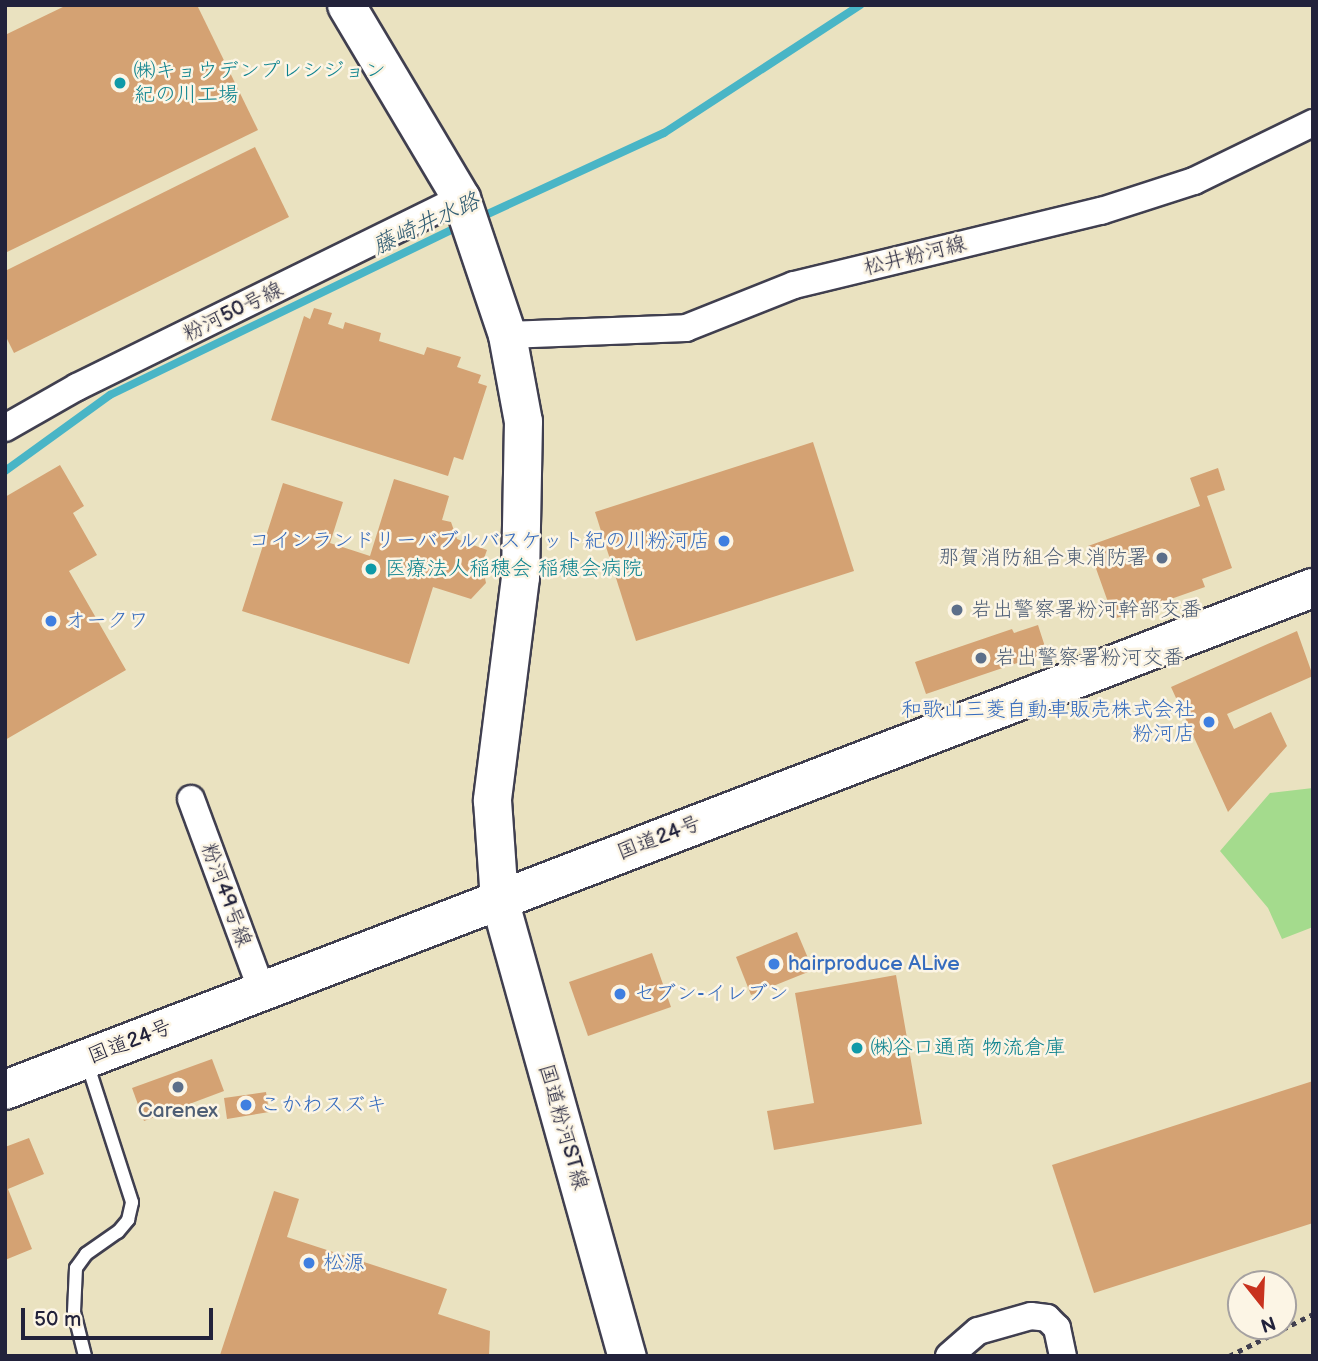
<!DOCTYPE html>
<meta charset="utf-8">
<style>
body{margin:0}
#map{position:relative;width:1318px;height:1361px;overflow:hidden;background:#eae2c0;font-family:"Balsamiq Sans","Klee One",sans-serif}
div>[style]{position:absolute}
.green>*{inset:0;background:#a4db8d}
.stream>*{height:8px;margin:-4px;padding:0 4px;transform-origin:4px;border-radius:4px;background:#49b5c6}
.building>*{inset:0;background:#d4a273}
.path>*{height:4.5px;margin-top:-2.25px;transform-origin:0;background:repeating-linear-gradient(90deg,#403f4f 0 5px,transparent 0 10px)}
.roads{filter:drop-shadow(2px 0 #403f4f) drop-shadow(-2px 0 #403f4f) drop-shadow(0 2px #403f4f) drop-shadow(0 -2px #403f4f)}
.lane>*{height:12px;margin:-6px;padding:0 6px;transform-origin:6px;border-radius:6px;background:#fff}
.street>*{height:26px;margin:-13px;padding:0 13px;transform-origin:13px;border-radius:13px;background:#fff}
.secondary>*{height:37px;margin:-18.5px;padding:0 18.5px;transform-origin:18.5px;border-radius:18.5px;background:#fff}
.highway>*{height:38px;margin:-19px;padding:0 19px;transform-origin:19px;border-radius:19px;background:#fff}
.dots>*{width:19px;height:19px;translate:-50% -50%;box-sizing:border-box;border:4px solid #fcf5e5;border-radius:50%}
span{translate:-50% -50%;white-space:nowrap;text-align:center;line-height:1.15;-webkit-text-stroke:5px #fcf5e5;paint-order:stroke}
.culture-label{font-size:21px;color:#0d838f}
.left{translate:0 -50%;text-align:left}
.street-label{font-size:21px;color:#22223b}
.shop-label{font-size:21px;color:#366cbe}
.right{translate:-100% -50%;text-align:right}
.service-label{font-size:21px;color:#4e5e75}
.water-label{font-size:23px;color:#325d73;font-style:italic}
.frame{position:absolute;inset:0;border:7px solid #22223b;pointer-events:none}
.north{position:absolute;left:1227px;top:1270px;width:70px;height:70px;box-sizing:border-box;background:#fcf5e5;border:2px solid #a5a1a1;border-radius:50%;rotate:162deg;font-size:19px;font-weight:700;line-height:28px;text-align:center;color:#22223b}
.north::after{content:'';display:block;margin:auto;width:24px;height:32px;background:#c8321e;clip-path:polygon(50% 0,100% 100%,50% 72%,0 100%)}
.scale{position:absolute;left:21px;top:1308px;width:192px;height:32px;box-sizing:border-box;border:4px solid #22223b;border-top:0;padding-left:9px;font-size:21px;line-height:24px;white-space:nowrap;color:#22223b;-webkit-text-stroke:5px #fcf5e5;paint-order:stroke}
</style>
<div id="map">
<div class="green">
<i style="clip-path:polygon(1313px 788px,1313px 927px,1282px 939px,1268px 908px,1220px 851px,1270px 793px)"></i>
</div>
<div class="stream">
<i style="left:479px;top:218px;width:204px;rotate:-24.7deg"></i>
<i style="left:664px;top:133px;width:234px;rotate:-33.1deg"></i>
<i style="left:5px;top:471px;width:130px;rotate:-35.9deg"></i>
<i style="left:110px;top:395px;width:389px;rotate:-25.8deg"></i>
</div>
<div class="building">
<i style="clip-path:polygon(67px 5px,197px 5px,258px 130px,5px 253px,5px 35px)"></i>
<i style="clip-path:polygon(255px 147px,289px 217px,14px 353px,5px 335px,5px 271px)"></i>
<i style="clip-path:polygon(314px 308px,332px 313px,328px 324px,343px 329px,345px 322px,381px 333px,379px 341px,424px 355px,427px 347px,461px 357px,457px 367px,481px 375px,478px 383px,487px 386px,463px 460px,454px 457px,448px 476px,271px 420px,304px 316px,310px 319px)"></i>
<i style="clip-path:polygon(813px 442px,854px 571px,636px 641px,595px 512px)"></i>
<i style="clip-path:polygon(60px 465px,84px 506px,73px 513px,97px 555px,69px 571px,126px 670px,5px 740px,5px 497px)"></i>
<i style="clip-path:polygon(1218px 468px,1225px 490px,1207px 496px,1232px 568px,1202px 579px,1205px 587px,1114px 619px,1088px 546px,1200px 506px,1190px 478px)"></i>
<i style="clip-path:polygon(394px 479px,449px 496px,442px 520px,451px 522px,457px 539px,487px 550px,482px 564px,486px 583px,471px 599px,433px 587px,409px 664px,242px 611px,283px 483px,343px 502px,330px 543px,370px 556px)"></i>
<i style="clip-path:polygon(1038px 625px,1047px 653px,926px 694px,915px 662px,1012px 629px,1014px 633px)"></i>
<i style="clip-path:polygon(1297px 631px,1313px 676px,1227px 714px,1234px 729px,1271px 712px,1287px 746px,1228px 812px,1171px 687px)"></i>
<i style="clip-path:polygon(797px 932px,813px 970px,751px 995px,736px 957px)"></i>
<i style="clip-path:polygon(652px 953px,671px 1007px,588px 1036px,569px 982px)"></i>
<i style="clip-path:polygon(896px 975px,922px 1124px,774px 1150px,767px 1111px,814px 1103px,795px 993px)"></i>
<i style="clip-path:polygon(212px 1059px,224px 1091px,144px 1121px,132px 1088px)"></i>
<i style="clip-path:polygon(1313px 1081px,1313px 1223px,1094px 1293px,1052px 1165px)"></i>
<i style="clip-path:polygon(266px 1092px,269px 1112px,227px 1119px,224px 1098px)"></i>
<i style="clip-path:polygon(29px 1138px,44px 1174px,8px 1189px,32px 1249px,5px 1260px,5px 1147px)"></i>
<i style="clip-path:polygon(274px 1191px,299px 1199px,287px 1237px,447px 1289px,438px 1314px,490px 1331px,489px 1356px,220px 1355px)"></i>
</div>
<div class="path">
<i style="left:1229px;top:1356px;width:94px;rotate:-26.6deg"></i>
</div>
<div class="roads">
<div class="lane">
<i style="left:85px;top:1356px;width:45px;rotate:-104deg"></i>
<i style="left:74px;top:1312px;width:44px;rotate:-87.4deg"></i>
<i style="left:76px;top:1268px;width:17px;rotate:-54deg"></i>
<i style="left:86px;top:1254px;width:39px;rotate:-35deg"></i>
<i style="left:118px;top:1232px;width:16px;rotate:-50deg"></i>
<i style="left:128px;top:1220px;width:18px;rotate:-77deg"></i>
<i style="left:132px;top:1202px;width:146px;rotate:-107.9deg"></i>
</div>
<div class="street">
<i style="left:507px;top:335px;width:179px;rotate:-2.2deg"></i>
<i style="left:686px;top:328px;width:116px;rotate:-21.7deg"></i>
<i style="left:794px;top:285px;width:316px;rotate:-13.6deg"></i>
<i style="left:1101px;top:211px;width:98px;rotate:-17.9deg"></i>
<i style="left:1194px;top:181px;width:132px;rotate:-26deg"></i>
<i style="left:5px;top:428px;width:83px;rotate:-29.7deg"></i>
<i style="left:77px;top:387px;width:428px;rotate:-26.2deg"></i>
<i style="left:191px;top:799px;width:205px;rotate:69.7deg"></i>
<i style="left:949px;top:1356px;width:38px;rotate:-41deg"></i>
<i style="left:978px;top:1331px;width:55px;rotate:-15.8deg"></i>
<i style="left:1031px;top:1316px;width:16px;rotate:7deg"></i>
<i style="left:1047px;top:1318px;width:14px;rotate:45deg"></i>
<i style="left:1057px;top:1328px;width:29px;rotate:78deg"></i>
</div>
<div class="secondary">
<i style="left:346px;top:5px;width:225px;rotate:59.2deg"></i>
<i style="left:461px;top:198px;width:145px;rotate:71.4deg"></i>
<i style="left:507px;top:335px;width:87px;rotate:79.5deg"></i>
<i style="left:523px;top:421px;width:156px;rotate:91.1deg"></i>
<i style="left:520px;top:577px;width:225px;rotate:97.2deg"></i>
<i style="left:492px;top:800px;width:99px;rotate:86deg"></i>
<i style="left:499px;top:899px;width:475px;rotate:74.4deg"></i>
</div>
<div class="highway">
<i style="left:5px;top:1090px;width:1401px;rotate:-21deg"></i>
</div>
</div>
<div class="dots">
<i style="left:120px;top:83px;background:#0f9aa8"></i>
<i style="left:724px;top:541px;background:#3f7fe0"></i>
<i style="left:1162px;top:558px;background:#5c6f8a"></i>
<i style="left:371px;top:569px;background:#0f9aa8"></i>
<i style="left:957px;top:610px;background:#5c6f8a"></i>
<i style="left:51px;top:621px;background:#3f7fe0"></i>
<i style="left:981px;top:658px;background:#5c6f8a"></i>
<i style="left:1209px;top:722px;background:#3f7fe0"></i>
<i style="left:774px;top:964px;background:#3f7fe0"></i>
<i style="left:620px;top:994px;background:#3f7fe0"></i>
<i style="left:857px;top:1048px;background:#0f9aa8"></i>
<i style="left:178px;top:1087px;background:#5c6f8a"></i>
<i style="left:246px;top:1105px;background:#3f7fe0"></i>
<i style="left:309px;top:1263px;background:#3f7fe0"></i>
</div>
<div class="culture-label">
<span class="left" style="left:134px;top:83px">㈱キョウデンプレシジョン<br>紀の川工場</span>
<span class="left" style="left:385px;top:569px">医療法人稲穂会 稲穂会病院</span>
<span class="left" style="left:871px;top:1048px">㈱谷口通商 物流倉庫</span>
</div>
<div class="street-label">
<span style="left:915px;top:256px;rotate:-14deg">松井粉河線</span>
<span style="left:233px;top:312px;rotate:-26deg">粉河50号線</span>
<span style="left:659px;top:838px;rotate:-21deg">国道24号</span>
<span style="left:226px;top:895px;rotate:70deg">粉河49号線</span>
<span style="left:130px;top:1042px;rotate:-21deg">国道24号</span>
<span style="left:563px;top:1127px;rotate:74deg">国道粉河ST線</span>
</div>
<div class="shop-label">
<span class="right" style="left:710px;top:541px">コインランドリーバブルバスケット紀の川粉河店</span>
<span class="left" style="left:65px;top:621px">オークワ</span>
<span class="right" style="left:1195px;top:722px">和歌山三菱自動車販売株式会社<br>粉河店</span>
<span class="left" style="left:788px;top:964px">hairproduce ALive</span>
<span class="left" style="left:634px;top:994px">セブン-イレブン</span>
<span class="left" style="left:260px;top:1105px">こかわスズキ</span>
<span class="left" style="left:323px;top:1263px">松源</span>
</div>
<div class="service-label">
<span class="right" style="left:1148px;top:558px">那賀消防組合東消防署</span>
<span class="left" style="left:971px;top:610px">岩出警察署粉河幹部交番</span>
<span class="left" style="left:995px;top:658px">岩出警察署粉河交番</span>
<span style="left:178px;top:1111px">Carenex</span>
</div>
<div class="water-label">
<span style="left:426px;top:224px;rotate:-25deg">藤崎井水路</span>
</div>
<div class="frame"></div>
<div class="north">N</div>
<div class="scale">50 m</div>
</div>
